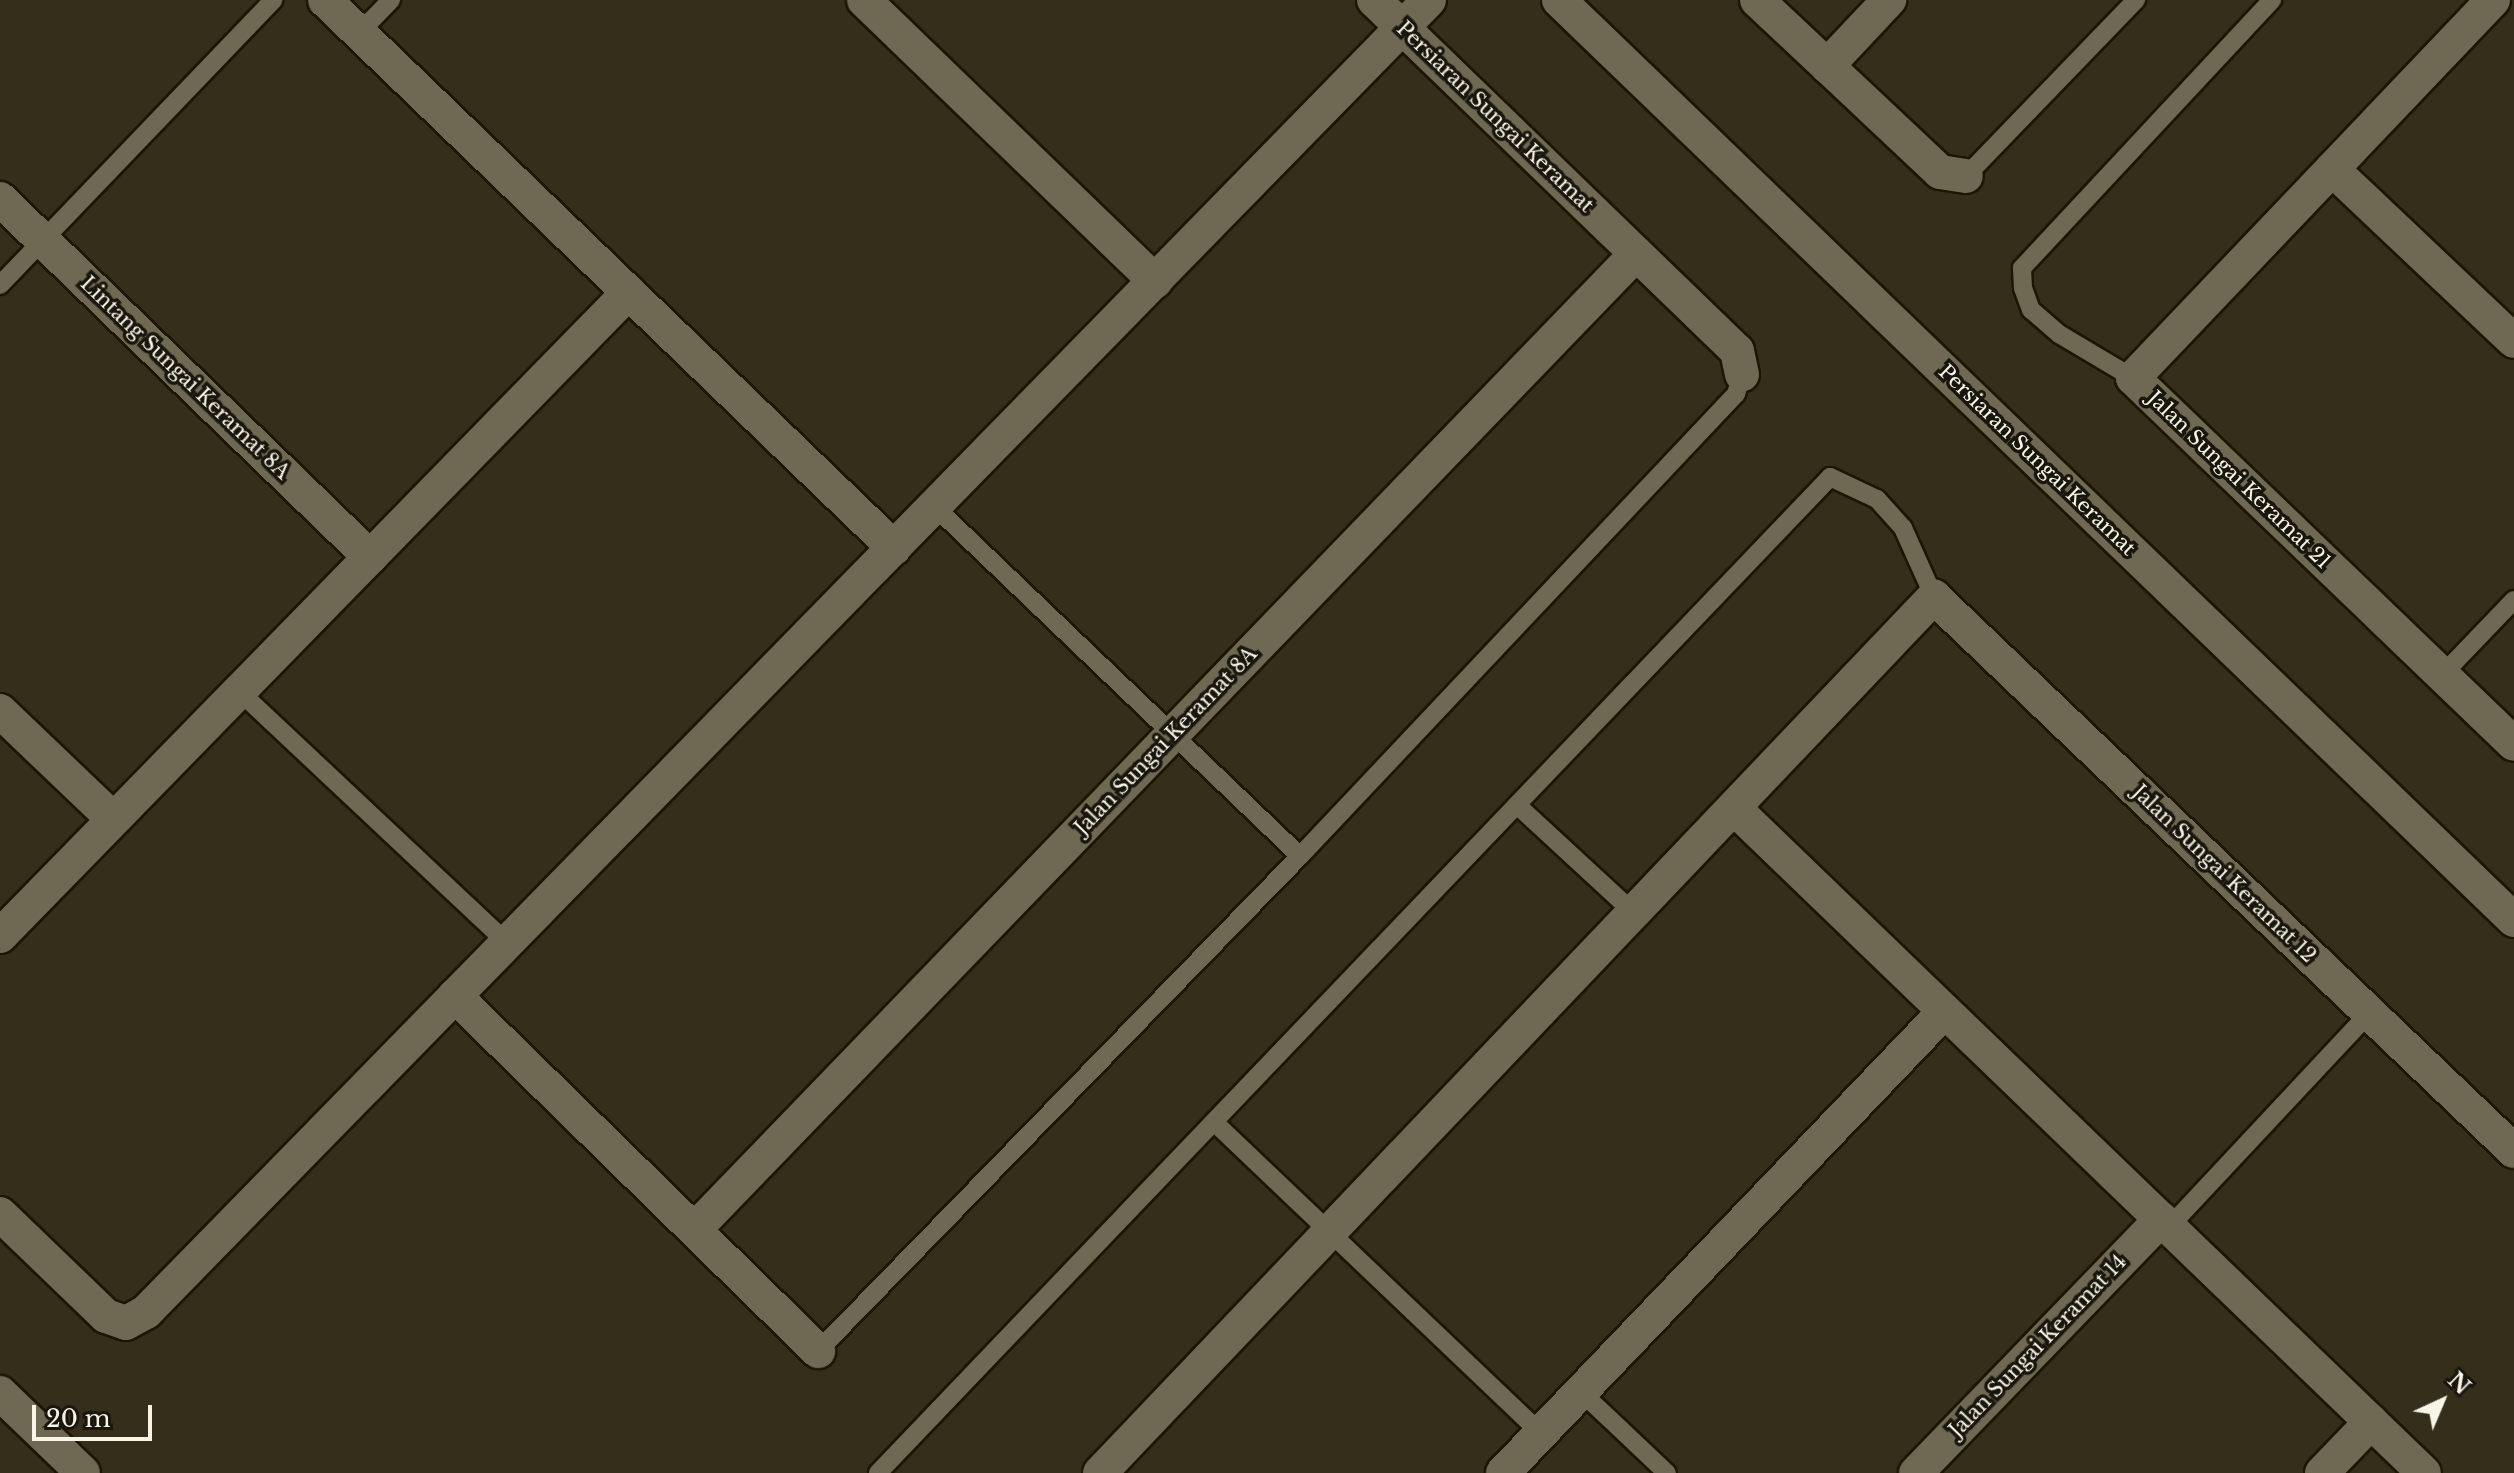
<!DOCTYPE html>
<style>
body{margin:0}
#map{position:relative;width:2514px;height:1473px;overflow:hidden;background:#342e1a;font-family:"Libre Baskerville",serif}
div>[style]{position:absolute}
.roads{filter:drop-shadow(2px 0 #1c1603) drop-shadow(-2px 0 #1c1603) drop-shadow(0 2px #1c1603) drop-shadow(0 -2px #1c1603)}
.lane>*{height:18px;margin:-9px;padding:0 9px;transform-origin:9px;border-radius:9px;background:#6f6852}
.street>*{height:34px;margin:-17px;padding:0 17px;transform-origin:17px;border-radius:17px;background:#6f6852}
span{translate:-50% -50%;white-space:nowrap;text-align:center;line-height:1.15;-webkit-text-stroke:7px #19160d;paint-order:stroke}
.street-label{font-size:20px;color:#f8f4e7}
.north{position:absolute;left:2402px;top:1361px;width:80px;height:80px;-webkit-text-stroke:6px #19160d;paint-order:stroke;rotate:44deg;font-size:22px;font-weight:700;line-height:32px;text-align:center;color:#f8f4e7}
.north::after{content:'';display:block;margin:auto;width:28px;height:36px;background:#f8f4e7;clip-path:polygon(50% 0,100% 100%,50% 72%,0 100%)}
.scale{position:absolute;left:32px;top:1405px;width:120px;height:36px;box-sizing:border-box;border:4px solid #f8f4e7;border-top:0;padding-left:10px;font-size:24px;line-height:28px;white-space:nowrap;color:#f8f4e7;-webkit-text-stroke:6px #19160d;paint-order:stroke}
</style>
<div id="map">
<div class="roads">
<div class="lane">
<i style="left:359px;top:33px;width:46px;rotate:-45.9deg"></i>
<i style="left:1966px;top:176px;width:245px;rotate:-46deg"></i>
<i style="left:0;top:285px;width:395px;rotate:-46.2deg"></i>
<i style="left:2133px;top:378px;width:86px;rotate:-149.3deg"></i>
<i style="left:2059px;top:334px;width:37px;rotate:-139deg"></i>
<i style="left:2031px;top:310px;width:23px;rotate:-110deg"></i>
<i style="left:2023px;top:288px;width:20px;rotate:-93deg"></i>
<i style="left:2022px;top:268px;width:367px;rotate:-47deg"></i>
<i style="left:934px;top:506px;width:506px;rotate:43.72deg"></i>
<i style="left:2442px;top:675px;width:104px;rotate:-46.2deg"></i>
<i style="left:239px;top:691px;width:368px;rotate:43.2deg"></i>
<i style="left:1517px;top:805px;width:159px;rotate:42.7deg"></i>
<i style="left:1214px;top:1122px;width:451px;rotate:43.6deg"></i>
<i style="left:2169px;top:1227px;width:293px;rotate:-46.9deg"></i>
<i style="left:818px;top:1351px;width:691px;rotate:-45.76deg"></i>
<i style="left:1300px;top:856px;width:635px;rotate:-46.66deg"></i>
<i style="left:1736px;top:394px;width:21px;rotate:-73deg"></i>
<i style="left:1581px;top:1392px;width:118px;rotate:43.3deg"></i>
<i style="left:878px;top:1473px;width:1378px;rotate:-46.29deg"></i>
<i style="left:1830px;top:477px;width:52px;rotate:25.1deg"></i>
<i style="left:1877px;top:499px;width:39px;rotate:48deg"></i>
<i style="left:1903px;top:528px;width:76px;rotate:65.8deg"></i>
</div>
<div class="street">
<i style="left:325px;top:0;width:790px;rotate:43.92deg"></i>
<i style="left:864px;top:0;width:405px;rotate:44deg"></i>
<i style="left:1374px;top:0;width:505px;rotate:44.04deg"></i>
<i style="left:1737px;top:351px;width:24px;rotate:78deg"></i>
<i style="left:1559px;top:0;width:1326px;rotate:43.93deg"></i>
<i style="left:1757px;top:0;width:251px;rotate:43.2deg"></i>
<i style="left:1940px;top:172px;width:26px;rotate:9deg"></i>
<i style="left:2493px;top:0;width:522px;rotate:133.6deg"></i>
<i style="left:2133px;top:378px;width:528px;rotate:43.85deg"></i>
<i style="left:1827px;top:66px;width:91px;rotate:-46.8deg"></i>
<i style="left:2332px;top:169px;width:250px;rotate:43.4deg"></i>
<i style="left:0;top:199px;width:515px;rotate:44.06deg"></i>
<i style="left:0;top:711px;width:156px;rotate:43.7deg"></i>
<i style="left:1734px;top:808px;width:958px;rotate:43.94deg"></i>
<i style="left:0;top:936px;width:900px;rotate:-45.68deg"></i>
<i style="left:455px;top:996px;width:508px;rotate:44.36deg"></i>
<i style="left:0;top:1214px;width:147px;rotate:43.9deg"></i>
<i style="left:106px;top:1316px;width:21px;rotate:19deg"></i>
<i style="left:126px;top:1323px;width:23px;rotate:-29deg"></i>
<i style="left:146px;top:1312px;width:1835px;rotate:-45.64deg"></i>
<i style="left:696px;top:1228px;width:1354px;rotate:-46.02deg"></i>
<i style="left:0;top:1393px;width:115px;rotate:43.9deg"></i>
<i style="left:1100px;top:1473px;width:1210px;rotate:-46.41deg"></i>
<i style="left:1934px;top:597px;width:802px;rotate:43.69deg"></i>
<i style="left:1503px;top:1473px;width:639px;rotate:-46.27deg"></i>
<i style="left:1916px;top:1473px;width:353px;rotate:-46deg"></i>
<i style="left:2322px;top:1473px;width:71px;rotate:-46.1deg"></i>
</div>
</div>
<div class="street-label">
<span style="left:1495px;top:117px;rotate:44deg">Persiaran Sungai Keramat</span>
<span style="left:185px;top:378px;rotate:44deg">Lintang Sungai Keramat 8A</span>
<span style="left:2037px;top:460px;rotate:44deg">Persiaran Sungai Keramat</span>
<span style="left:2239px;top:480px;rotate:44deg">Jalan Sungai Keramat 21</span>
<span style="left:1166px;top:741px;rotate:-46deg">Jalan Sungai Keramat 8A</span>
<span style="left:2224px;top:874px;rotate:44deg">Jalan Sungai Keramat 12</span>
<span style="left:2038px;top:1346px;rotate:-46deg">Jalan Sungai Keramat 14</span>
</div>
<div class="north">N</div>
<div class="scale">20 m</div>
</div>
